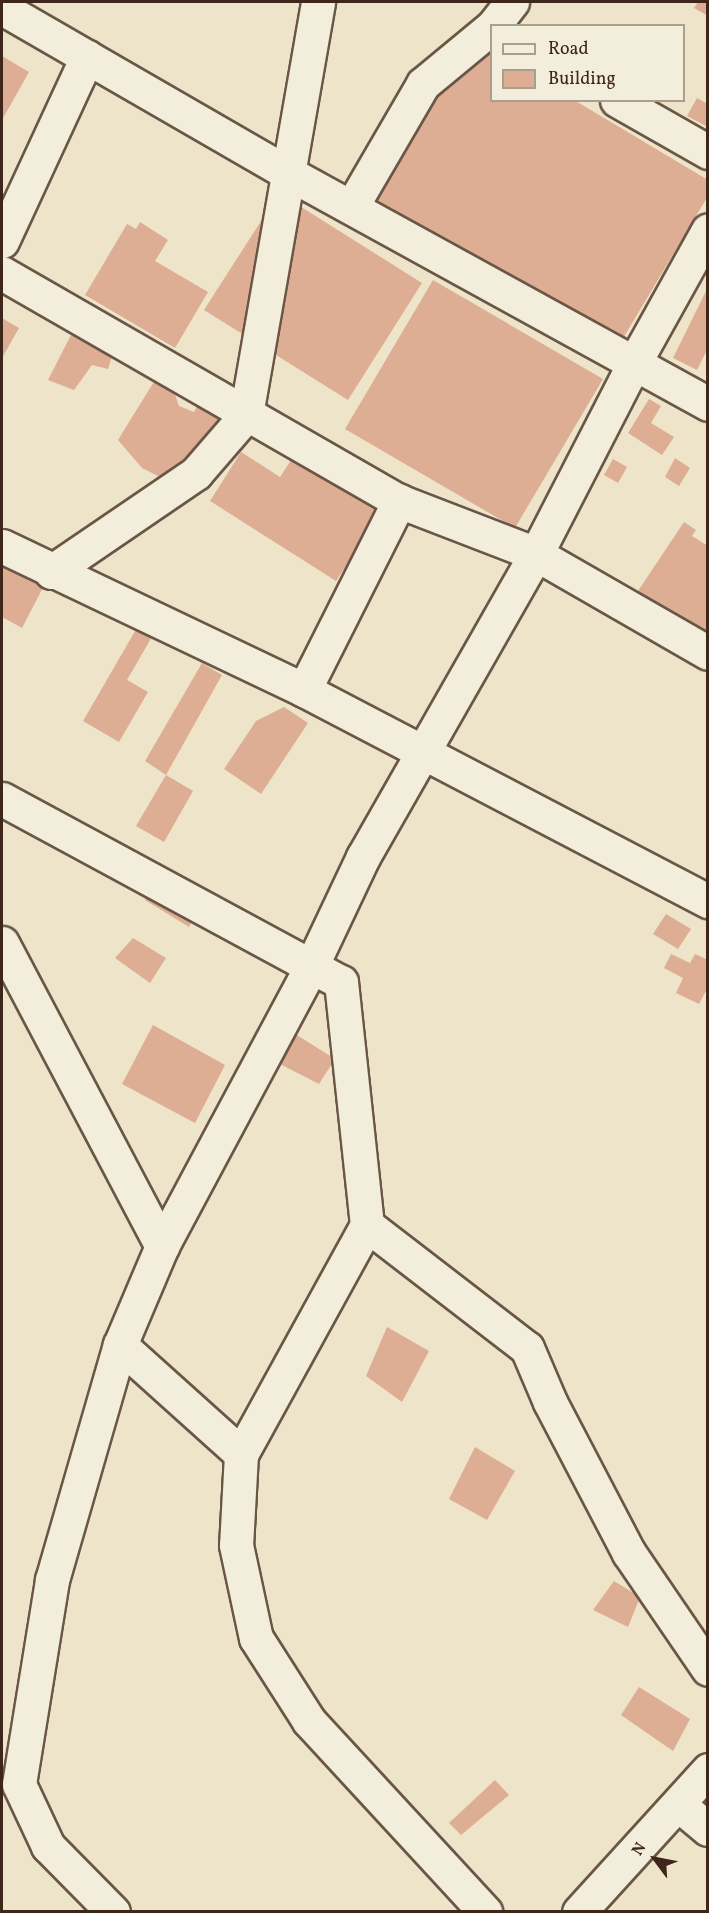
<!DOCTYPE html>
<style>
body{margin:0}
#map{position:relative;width:709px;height:1913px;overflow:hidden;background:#ede4c9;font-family:Vollkorn,serif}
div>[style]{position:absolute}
.building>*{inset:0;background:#deae94}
.roads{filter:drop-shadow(2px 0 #6a5646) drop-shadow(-2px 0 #6a5646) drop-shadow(0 2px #6a5646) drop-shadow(0 -2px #6a5646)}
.minor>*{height:33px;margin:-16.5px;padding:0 16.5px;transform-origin:16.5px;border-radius:16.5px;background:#f3eddc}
span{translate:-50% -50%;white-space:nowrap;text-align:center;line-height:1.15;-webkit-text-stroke:5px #f3eddc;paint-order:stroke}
.frame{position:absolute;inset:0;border:3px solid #3e271a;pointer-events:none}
.legend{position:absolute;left:490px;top:24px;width:195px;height:78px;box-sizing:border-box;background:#f3eddc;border:2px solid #ab9e8e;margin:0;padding:8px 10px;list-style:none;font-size:18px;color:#3e271a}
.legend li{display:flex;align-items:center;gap:12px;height:30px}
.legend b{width:30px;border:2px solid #ab9e8e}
.north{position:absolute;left:625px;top:1829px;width:60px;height:60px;-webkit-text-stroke:4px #f3eddc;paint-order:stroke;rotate:302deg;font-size:16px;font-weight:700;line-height:24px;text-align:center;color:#3e271a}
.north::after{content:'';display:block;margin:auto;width:21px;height:27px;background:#3e271a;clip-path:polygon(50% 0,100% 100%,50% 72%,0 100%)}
</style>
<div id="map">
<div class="building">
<i style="clip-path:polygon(698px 2px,708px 2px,708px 16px,694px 8px)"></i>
<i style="clip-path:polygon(472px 40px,492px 51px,492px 100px,574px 100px,708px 180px,708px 196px,619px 345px,376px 200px)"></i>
<i style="clip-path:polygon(2px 56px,29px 72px,2px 120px)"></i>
<i style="clip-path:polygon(697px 98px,708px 104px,708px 127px,687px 116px)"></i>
<i style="clip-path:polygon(279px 193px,422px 283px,348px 400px,204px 310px)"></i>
<i style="clip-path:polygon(140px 222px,168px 240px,155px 261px,208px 292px,175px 348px,85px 295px,127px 224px,136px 229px)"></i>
<i style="clip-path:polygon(433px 280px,603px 379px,515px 528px,345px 429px)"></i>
<i style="clip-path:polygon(708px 287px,708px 348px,697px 370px,673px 358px)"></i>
<i style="clip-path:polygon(2px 318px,19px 328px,2px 358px)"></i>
<i style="clip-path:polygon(71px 335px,113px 353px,108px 369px,92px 365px,74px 390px,48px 380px)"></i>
<i style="clip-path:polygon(170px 379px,179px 406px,194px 412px,199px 402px,233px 419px,194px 494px,142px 468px,118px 440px,155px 380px,161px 383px)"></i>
<i style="clip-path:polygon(649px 399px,661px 406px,651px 423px,674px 437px,662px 455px,628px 433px)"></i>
<i style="clip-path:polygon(241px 452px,280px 477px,293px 457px,380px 513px,336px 581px,210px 501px)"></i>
<i style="clip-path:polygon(675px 458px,690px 468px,679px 486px,665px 477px)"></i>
<i style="clip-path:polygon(613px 459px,627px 467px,618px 483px,604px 475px)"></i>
<i style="clip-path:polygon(684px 522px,696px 530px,692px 536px,708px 546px,708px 642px,636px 594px)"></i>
<i style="clip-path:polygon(2px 564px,51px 572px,22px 628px,2px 617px)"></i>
<i style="clip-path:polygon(138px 626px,153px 635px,127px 680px,148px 692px,119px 742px,83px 721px)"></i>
<i style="clip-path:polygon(202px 663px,222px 675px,166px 775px,145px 761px)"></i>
<i style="clip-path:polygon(284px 707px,308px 723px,261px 794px,224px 769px,256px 721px)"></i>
<i style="clip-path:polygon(166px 775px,193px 791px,164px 842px,136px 826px)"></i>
<i style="clip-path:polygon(160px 874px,203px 898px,189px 927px,145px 900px)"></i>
<i style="clip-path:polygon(666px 914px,691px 929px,678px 949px,653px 934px)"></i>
<i style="clip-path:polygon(133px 938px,166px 958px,150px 983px,115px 958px)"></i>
<i style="clip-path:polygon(671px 954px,690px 963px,695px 954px,708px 960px,708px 987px,699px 1004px,676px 993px,683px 978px,664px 968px)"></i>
<i style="clip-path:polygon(153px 1025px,225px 1065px,195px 1123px,122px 1084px)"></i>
<i style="clip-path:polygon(292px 1032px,335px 1059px,319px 1084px,278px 1063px)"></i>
<i style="clip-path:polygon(387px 1327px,429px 1351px,402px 1402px,366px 1376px)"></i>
<i style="clip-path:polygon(475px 1447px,515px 1471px,487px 1520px,449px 1499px)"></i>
<i style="clip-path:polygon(614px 1581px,640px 1597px,628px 1627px,593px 1610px)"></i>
<i style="clip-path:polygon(639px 1687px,690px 1719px,673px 1751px,621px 1715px)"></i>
<i style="clip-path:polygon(495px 1780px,509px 1795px,461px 1835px,449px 1823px)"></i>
</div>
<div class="roads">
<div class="minor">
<i style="left:2px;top:8px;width:332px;rotate:30deg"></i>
<i style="left:290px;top:174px;width:477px;rotate:28.8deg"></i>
<i style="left:493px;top:26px;width:31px;rotate:-52deg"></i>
<i style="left:617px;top:100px;width:105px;rotate:29.7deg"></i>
<i style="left:352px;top:206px;width:141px;rotate:-59.8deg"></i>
<i style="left:423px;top:84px;width:89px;rotate:-39.6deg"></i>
<i style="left:2px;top:241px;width:203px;rotate:-65.2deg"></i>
<i style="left:2px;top:273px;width:458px;rotate:29.9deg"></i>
<i style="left:399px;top:501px;width:147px;rotate:21.1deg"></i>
<i style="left:536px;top:554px;width:198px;rotate:29.9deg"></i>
<i style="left:2px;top:546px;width:335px;rotate:25.5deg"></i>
<i style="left:304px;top:690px;width:456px;rotate:27.6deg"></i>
<i style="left:51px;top:572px;width:176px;rotate:-34.3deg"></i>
<i style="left:196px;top:473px;width:77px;rotate:-49.2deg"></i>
<i style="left:246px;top:415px;width:419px;rotate:-80.1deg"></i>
<i style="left:304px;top:690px;width:212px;rotate:-63.3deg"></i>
<i style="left:2px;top:799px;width:385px;rotate:28.4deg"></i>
<i style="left:341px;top:982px;width:244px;rotate:83.9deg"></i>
<i style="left:367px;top:1225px;width:261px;rotate:118.8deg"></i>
<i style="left:241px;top:1454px;width:91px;rotate:93.1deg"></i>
<i style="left:236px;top:1545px;width:95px;rotate:77.9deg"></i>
<i style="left:256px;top:1638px;width:98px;rotate:57.4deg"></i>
<i style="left:309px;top:1721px;width:260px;rotate:47.3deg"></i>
<i style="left:2px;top:943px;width:343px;rotate:62.2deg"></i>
<i style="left:367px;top:1225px;width:202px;rotate:37.6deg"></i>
<i style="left:527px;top:1348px;width:59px;rotate:66.9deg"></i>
<i style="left:550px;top:1402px;width:170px;rotate:62.4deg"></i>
<i style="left:629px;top:1553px;width:140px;rotate:55.7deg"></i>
<i style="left:120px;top:1345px;width:163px;rotate:42deg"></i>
<i style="left:678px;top:1804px;width:39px;rotate:40deg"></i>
<i style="left:113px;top:1912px;width:93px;rotate:-134.6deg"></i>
<i style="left:48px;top:1846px;width:68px;rotate:-115.1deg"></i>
<i style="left:19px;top:1784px;width:207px;rotate:-80.8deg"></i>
<i style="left:52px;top:1580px;width:245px;rotate:-73.9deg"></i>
<i style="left:120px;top:1345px;width:108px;rotate:-67deg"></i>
<i style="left:162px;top:1246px;width:316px;rotate:-61.9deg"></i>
<i style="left:311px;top:967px;width:122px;rotate:-64.7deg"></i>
<i style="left:363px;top:857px;width:349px;rotate:-60.3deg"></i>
<i style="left:536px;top:554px;width:212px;rotate:-62.8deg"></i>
<i style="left:633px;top:365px;width:154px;rotate:-60.9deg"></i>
<i style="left:579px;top:1912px;width:192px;rotate:-47.7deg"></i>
</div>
</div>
<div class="frame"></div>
<ul class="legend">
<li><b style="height:8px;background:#f3eddc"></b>Road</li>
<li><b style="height:16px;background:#deae94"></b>Building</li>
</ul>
<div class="north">N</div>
</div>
